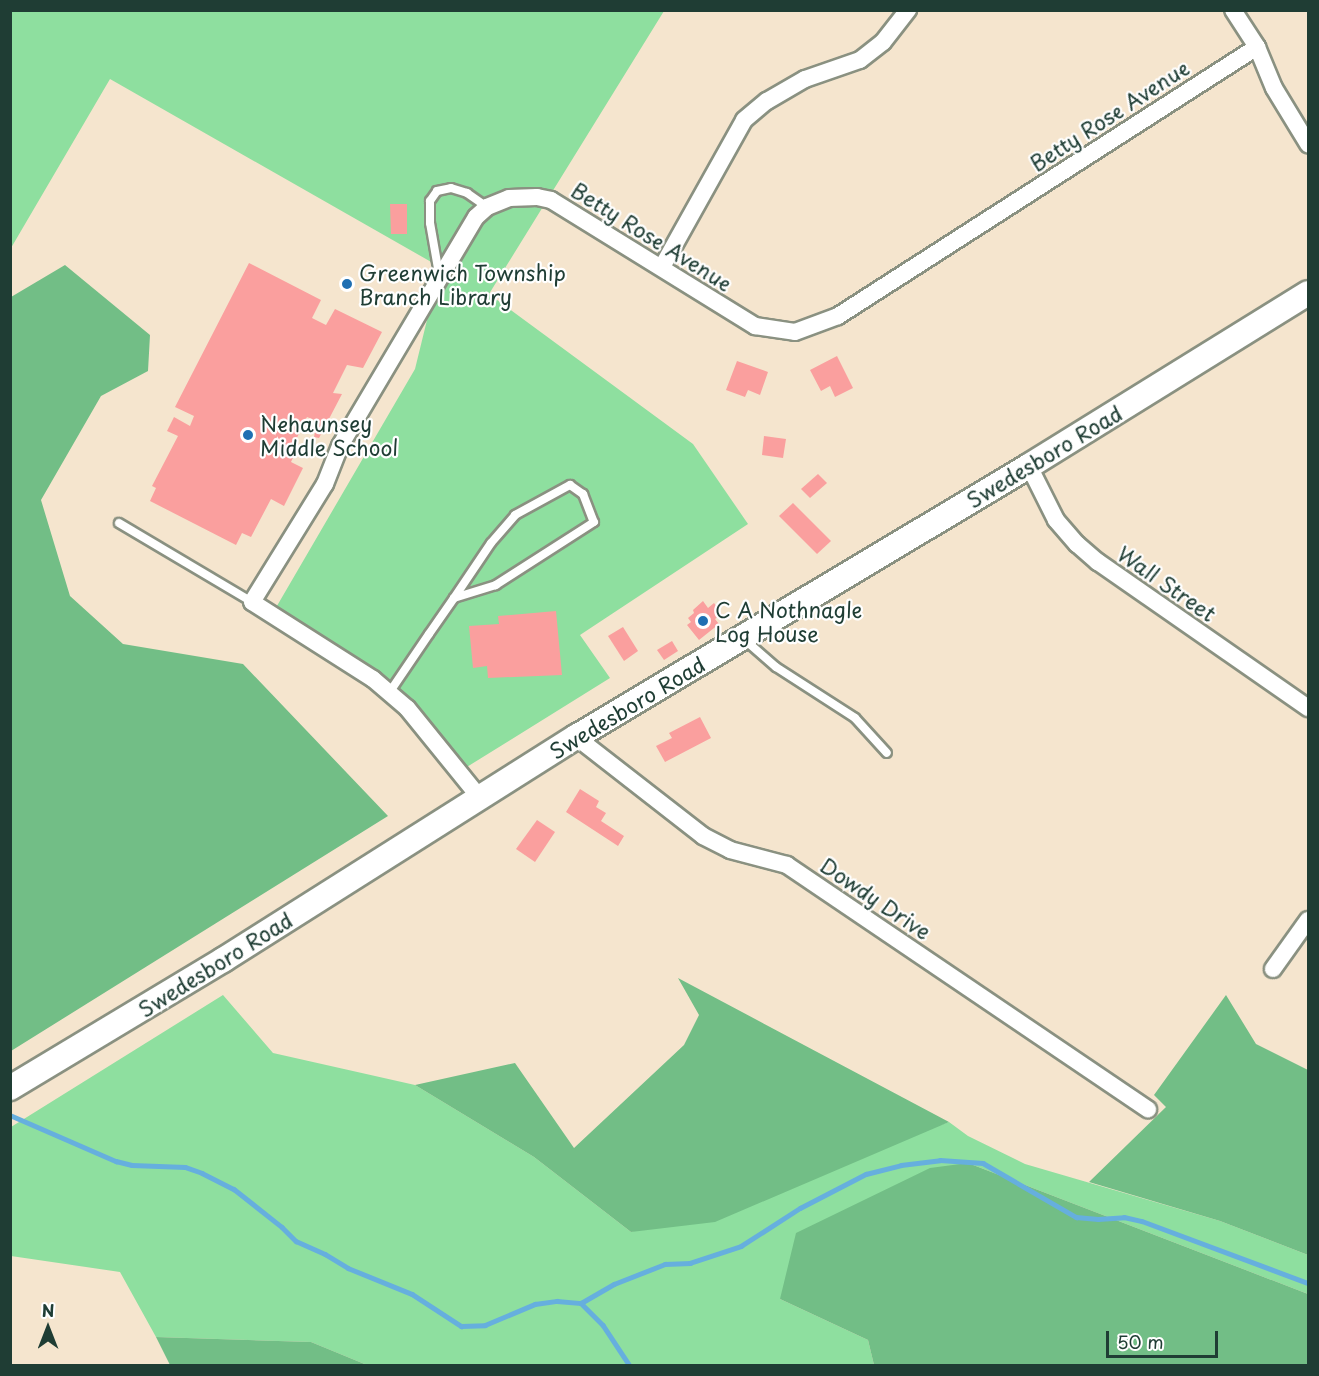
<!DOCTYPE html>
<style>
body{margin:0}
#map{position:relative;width:1319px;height:1376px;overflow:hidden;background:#f5e5ce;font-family:"Playpen Sans",sans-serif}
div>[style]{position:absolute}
.green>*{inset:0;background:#8edf9f}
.forest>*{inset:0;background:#72be86}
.stream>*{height:4.5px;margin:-2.25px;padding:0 2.25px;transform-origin:2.25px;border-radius:2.25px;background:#66afde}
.building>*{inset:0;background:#fa9f9e}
.roads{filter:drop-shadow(2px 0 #8a9181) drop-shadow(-2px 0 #8a9181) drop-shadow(0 2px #8a9181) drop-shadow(0 -2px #8a9181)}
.service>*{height:8px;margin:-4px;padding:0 4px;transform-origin:4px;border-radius:4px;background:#fff}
.minor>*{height:16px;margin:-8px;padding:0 8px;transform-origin:8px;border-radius:8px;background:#fff}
.secondary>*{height:24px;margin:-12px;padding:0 12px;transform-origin:12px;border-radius:12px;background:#fff}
.dots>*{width:16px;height:16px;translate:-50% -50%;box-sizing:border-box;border:3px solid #fff;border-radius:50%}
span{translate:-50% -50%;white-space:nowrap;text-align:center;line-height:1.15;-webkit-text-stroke:4.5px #fff;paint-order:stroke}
.street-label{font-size:21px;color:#1f3d34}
.poi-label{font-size:21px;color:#1f3d34}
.left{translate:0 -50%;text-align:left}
.frame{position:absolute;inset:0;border:12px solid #1f3d34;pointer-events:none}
.north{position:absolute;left:18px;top:1298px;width:60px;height:60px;-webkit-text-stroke:4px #fff;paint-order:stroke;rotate:0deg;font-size:16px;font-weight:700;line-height:24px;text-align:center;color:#1f3d34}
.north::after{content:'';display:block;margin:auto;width:21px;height:27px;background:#1f3d34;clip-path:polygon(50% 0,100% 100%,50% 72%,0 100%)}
.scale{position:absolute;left:1106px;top:1331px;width:112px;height:27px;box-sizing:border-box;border:3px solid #1f3d34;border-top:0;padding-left:8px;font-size:18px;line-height:21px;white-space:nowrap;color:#1f3d34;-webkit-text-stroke:4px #fff;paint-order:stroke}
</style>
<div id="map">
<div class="green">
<i style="clip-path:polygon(10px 11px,664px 11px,489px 294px,693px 444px,748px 524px,580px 635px,610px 678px,462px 770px,395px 692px,274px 611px,415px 369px,440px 267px,110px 79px,11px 248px)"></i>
<i style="clip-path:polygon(223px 995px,273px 1053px,415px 1085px,534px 1157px,631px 1232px,949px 1122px,968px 1136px,1025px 1164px,1220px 1221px,1308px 1255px,1308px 1294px,968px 1163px,780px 1299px,868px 1340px,874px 1365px,367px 1365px,311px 1342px,156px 1337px,120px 1272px,11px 1256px,11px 1127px)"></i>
</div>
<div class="forest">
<i style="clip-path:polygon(65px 265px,150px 335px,148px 371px,101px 396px,41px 500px,70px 596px,123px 644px,243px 664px,388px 816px,11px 1051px,11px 297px)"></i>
<i style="clip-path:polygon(678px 978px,949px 1122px,715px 1222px,631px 1232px,534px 1157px,415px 1085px,515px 1063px,574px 1148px,684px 1045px,699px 1015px)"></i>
<i style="clip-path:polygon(1226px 995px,1256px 1044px,1308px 1070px,1308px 1255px,1220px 1221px,1089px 1182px,1166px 1107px,1154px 1095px)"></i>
<i style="clip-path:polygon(968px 1163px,1308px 1294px,1308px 1365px,874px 1365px,868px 1340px,780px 1299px,796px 1233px,930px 1168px)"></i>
<i style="clip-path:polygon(156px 1337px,311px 1342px,367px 1365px,170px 1365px)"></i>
</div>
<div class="stream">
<i style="left:10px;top:1115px;width:116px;rotate:23.5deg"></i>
<i style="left:116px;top:1161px;width:16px;rotate:14deg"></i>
<i style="left:132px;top:1165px;width:53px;rotate:2.2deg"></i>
<i style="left:185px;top:1167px;width:18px;rotate:19deg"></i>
<i style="left:202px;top:1173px;width:36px;rotate:27deg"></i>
<i style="left:234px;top:1189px;width:61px;rotate:38.4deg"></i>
<i style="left:282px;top:1227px;width:20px;rotate:45deg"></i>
<i style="left:296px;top:1241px;width:32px;rotate:24deg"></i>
<i style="left:325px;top:1254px;width:27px;rotate:31deg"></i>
<i style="left:348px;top:1268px;width:69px;rotate:22.1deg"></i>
<i style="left:412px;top:1294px;width:59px;rotate:33.1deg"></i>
<i style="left:461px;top:1326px;width:24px;rotate:-2deg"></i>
<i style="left:485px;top:1325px;width:54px;rotate:-22.8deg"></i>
<i style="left:535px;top:1304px;width:22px;rotate:-8deg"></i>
<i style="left:557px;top:1301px;width:24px;rotate:5deg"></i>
<i style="left:581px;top:1303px;width:31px;rotate:45deg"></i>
<i style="left:603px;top:1325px;width:49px;rotate:56.6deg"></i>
<i style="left:581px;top:1303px;width:38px;rotate:-30deg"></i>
<i style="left:614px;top:1284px;width:55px;rotate:-21.4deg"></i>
<i style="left:665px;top:1264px;width:25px;rotate:-2deg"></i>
<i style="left:690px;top:1263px;width:54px;rotate:-18.4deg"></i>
<i style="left:741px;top:1246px;width:70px;rotate:-32.8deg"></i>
<i style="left:800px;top:1208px;width:74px;rotate:-27.3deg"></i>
<i style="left:866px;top:1174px;width:36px;rotate:-14deg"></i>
<i style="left:901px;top:1165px;width:39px;rotate:-7deg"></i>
<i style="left:940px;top:1160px;width:43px;rotate:4deg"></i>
<i style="left:983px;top:1163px;width:108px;rotate:30.1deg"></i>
<i style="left:1076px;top:1217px;width:22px;rotate:5deg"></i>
<i style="left:1098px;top:1219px;width:26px;rotate:-4deg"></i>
<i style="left:1124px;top:1217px;width:18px;rotate:13deg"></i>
<i style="left:1142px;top:1221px;width:177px;rotate:20.5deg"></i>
</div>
<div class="building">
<i style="clip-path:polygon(390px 204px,407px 204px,407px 234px,391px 234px)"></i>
<i style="clip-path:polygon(249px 263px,321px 300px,312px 318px,326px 325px,335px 309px,382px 332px,363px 368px,347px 365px,333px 393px,342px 394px,319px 438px,314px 437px,317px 421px,307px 417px,293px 446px,297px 449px,291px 462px,303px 468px,284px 506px,271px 499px,251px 537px,242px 533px,236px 545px,150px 501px,156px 488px,152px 486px,178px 436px,167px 431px,174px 417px,190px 426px,194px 416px,175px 407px)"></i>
<i style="clip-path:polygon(837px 356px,853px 388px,835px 397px,830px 386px,821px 391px,810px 370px)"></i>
<i style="clip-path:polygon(737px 361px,768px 372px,760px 395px,748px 390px,745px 397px,726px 390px)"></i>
<i style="clip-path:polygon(764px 436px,786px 439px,783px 458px,762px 455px)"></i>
<i style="clip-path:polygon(818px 474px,827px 483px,810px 498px,801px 489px)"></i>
<i style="clip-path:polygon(793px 503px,831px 541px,817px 554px,779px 516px)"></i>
<i style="clip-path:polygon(703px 601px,708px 608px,714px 603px,722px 614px,715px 619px,719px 624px,699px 640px,687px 625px,691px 622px,688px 618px,694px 613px,693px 610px)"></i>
<i style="clip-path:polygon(556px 611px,562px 675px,488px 678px,487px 666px,473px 668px,469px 626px,499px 624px,498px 616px)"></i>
<i style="clip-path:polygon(623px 627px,638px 651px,624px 661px,608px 636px)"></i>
<i style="clip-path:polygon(672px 641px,678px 651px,664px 660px,657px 650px)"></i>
<i style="clip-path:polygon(700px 717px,711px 738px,665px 762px,656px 746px,672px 738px,669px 733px)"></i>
<i style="clip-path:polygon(580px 789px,599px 801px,596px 807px,606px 813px,601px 821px,624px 836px,618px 846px,566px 812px)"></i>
<i style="clip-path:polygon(537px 820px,555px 832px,535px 862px,516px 849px)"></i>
</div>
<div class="roads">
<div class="service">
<i style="left:439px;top:274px;width:52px;rotate:-100deg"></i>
<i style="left:430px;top:223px;width:22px;rotate:-90deg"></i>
<i style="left:430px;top:201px;width:12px;rotate:-55deg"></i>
<i style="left:437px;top:191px;width:14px;rotate:-12deg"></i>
<i style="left:451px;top:188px;width:17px;rotate:17deg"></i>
<i style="left:467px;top:193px;width:24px;rotate:35deg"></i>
<i style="left:119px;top:523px;width:155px;rotate:30.7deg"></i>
<i style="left:745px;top:640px;width:41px;rotate:41.1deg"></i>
<i style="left:776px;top:667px;width:94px;rotate:32.8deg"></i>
<i style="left:855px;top:718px;width:47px;rotate:47.6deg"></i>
<i style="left:389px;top:693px;width:71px;rotate:-55.9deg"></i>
<i style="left:429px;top:634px;width:44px;rotate:-55.2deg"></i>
<i style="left:454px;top:598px;width:66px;rotate:-56.1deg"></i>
<i style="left:491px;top:543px;width:37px;rotate:-49deg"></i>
<i style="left:515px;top:515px;width:63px;rotate:-28.6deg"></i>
<i style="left:570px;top:485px;width:16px;rotate:35deg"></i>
<i style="left:583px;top:494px;width:30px;rotate:69deg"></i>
<i style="left:594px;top:522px;width:117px;rotate:147.3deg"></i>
<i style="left:496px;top:585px;width:44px;rotate:162.8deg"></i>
</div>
<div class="minor">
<i style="left:1233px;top:10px;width:44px;rotate:57deg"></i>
<i style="left:1257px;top:47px;width:44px;rotate:67.5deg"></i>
<i style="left:1274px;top:88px;width:66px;rotate:58.7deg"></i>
<i style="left:662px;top:267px;width:168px;rotate:-60.8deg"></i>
<i style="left:744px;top:120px;width:30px;rotate:-40deg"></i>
<i style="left:767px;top:101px;width:44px;rotate:-30.1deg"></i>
<i style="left:805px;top:79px;width:58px;rotate:-19.1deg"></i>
<i style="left:860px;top:60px;width:29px;rotate:-38deg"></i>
<i style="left:883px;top:42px;width:41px;rotate:-52deg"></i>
<i style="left:1029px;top:466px;width:60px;rotate:63.4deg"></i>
<i style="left:1056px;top:520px;width:32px;rotate:49deg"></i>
<i style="left:1077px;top:544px;width:28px;rotate:41deg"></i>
<i style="left:1098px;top:562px;width:256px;rotate:34.8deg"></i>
<i style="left:576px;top:737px;width:161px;rotate:37.9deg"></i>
<i style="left:703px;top:836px;width:30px;rotate:27deg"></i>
<i style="left:730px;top:850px;width:59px;rotate:14.7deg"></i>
<i style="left:787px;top:865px;width:436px;rotate:34.1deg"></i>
<i style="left:480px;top:798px;width:116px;rotate:-129deg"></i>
<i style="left:407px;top:708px;width:45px;rotate:-139.5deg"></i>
<i style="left:373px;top:679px;width:143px;rotate:-147.5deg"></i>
<i style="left:252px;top:602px;width:139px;rotate:-58.3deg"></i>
<i style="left:325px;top:484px;width:41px;rotate:-68.5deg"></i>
<i style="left:340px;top:446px;width:266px;rotate:-59.3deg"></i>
<i style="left:476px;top:217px;width:15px;rotate:-42deg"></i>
<i style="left:487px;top:207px;width:24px;rotate:-22deg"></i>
<i style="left:509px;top:198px;width:28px;rotate:-2deg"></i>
<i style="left:537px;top:197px;width:14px;rotate:12deg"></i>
<i style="left:551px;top:200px;width:240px;rotate:31.7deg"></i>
<i style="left:755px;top:326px;width:40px;rotate:8.5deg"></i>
<i style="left:795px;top:332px;width:46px;rotate:-20.4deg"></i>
<i style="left:838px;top:316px;width:498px;rotate:-32.7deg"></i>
<i style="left:1273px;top:969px;width:60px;rotate:-54.5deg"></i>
</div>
<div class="secondary">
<i style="left:10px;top:1088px;width:249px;rotate:-31deg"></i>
<i style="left:223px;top:960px;width:418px;rotate:-32.3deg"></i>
<i style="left:576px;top:737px;width:528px;rotate:-30.89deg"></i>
<i style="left:1029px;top:466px;width:328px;rotate:-31.8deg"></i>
</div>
</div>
<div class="dots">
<i style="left:347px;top:284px;background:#1f6fb2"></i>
<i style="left:248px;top:435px;background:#1f6fb2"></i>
<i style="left:703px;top:621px;background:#1f6fb2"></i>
</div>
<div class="street-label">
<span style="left:1109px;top:115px;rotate:-33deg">Betty Rose Avenue</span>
<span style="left:652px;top:236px;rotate:32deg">Betty Rose Avenue</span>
<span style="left:1044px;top:456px;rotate:-31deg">Swedesboro Road</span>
<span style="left:1167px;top:583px;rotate:35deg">Wall Street</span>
<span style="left:627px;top:707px;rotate:-31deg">Swedesboro Road</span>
<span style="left:876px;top:898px;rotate:34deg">Dowdy Drive</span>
<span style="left:215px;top:964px;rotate:-32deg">Swedesboro Road</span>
</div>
<div class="poi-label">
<span class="left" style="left:359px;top:284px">Greenwich Township<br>Branch Library</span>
<span class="left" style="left:260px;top:435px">Nehaunsey<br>Middle School</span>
<span class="left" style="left:715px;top:621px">C A Nothnagle<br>Log House</span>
</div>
<div class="frame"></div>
<div class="north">N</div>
<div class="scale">50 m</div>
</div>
